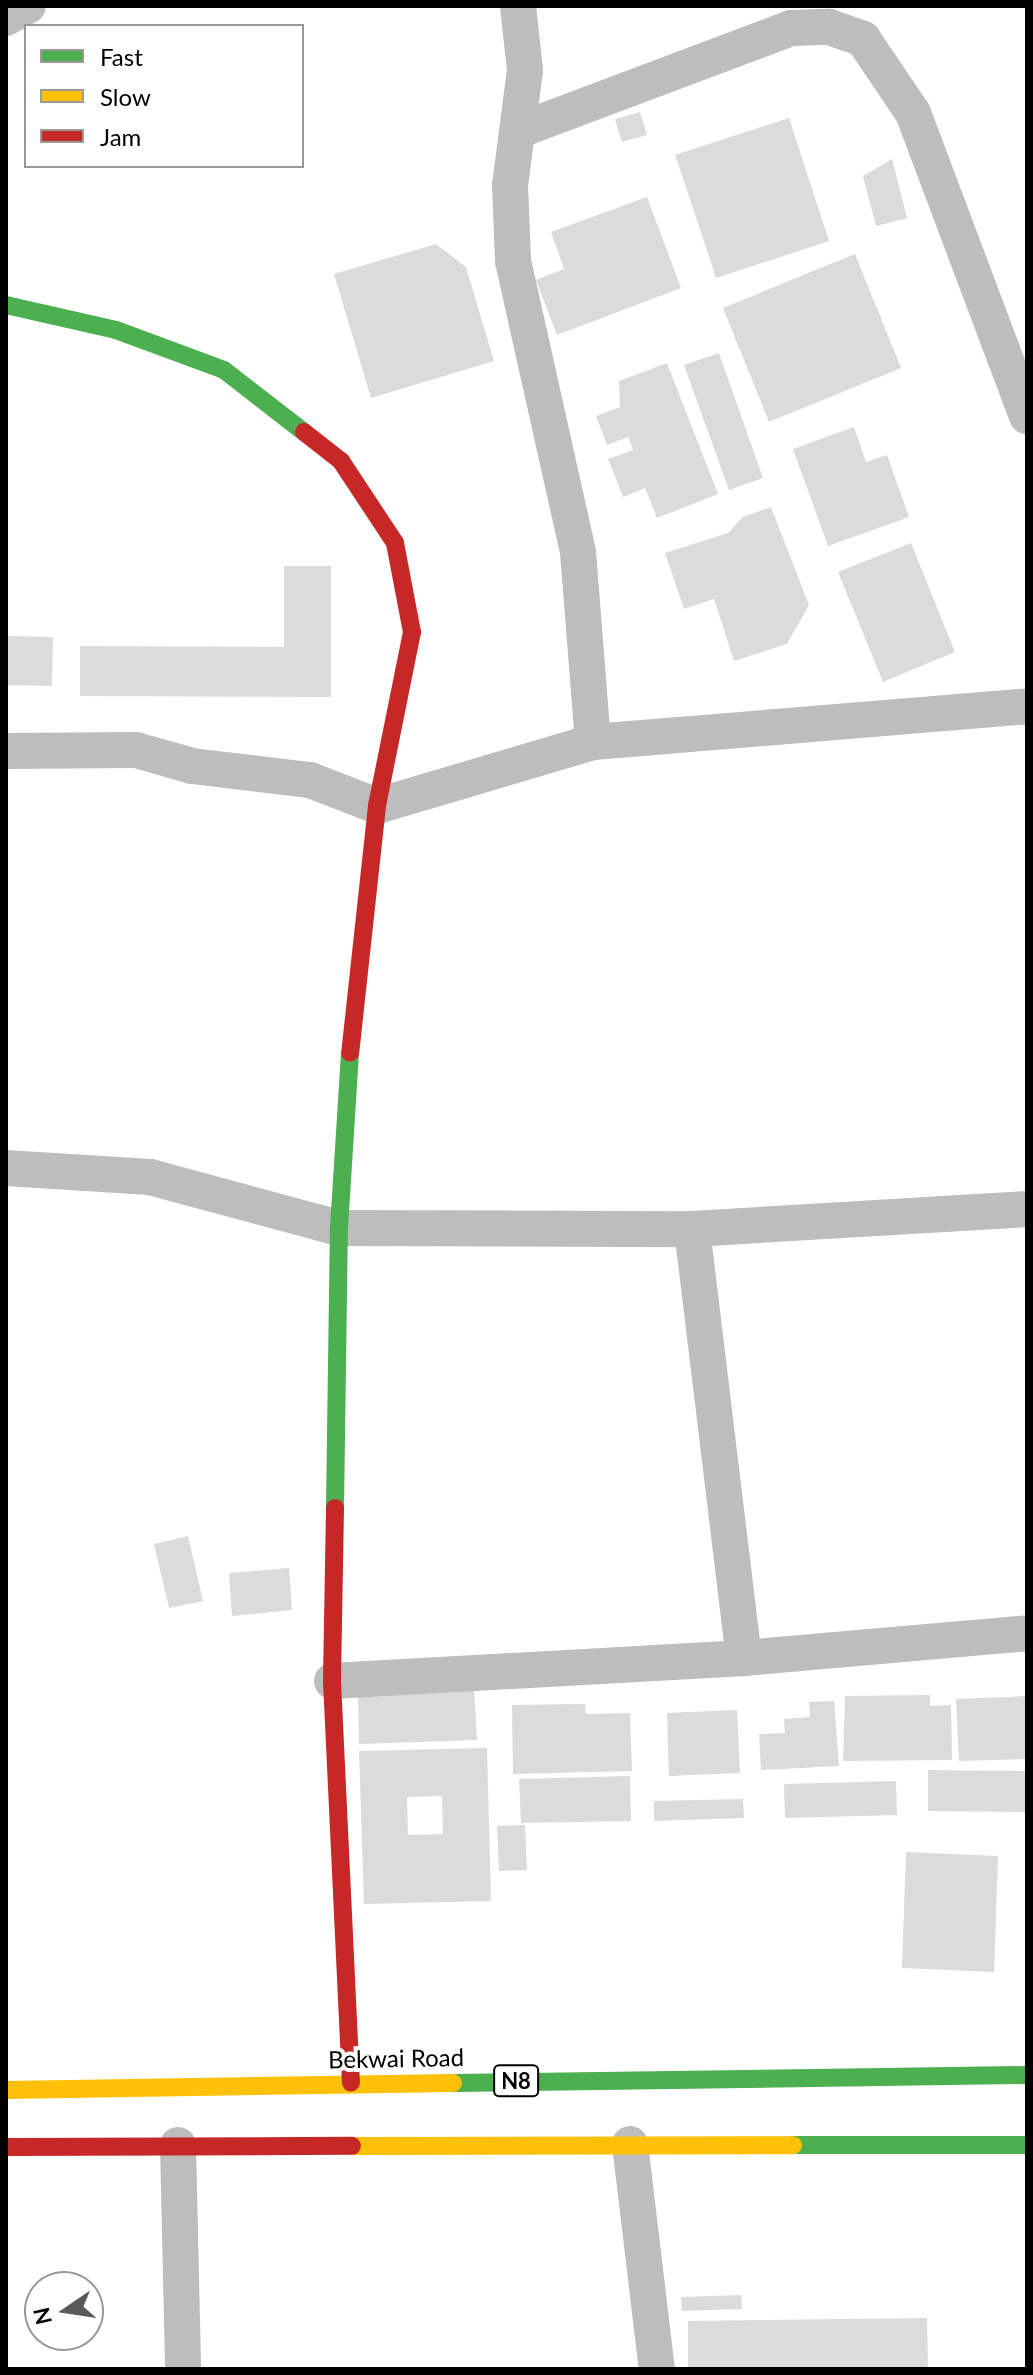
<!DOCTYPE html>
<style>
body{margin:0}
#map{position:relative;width:1033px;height:2375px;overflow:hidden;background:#fff;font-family:Lato,sans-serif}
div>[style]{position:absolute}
.building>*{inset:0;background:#dbdbdb}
.street>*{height:36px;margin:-18px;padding:0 18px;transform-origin:18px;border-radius:18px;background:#bdbdbd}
.fast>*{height:18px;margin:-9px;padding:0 9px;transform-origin:9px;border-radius:9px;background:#4caf50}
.slow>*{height:18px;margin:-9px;padding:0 9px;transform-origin:9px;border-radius:9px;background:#ffc107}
.jam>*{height:18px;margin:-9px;padding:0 9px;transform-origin:9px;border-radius:9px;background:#c62828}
span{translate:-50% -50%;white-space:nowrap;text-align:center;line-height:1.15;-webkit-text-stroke:8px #fff;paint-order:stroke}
.shield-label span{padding:2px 6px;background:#fff;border:2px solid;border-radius:6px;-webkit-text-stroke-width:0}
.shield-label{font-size:22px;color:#000;font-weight:700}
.street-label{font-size:24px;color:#000}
.frame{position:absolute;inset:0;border:8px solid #000;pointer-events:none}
.legend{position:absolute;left:24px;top:24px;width:280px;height:144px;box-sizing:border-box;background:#fff;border:2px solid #999;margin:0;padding:10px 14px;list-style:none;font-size:24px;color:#000}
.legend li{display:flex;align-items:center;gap:16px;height:40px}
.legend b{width:40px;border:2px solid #999}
.north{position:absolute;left:24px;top:2271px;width:80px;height:80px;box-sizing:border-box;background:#fff;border:2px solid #999;border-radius:50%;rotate:257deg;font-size:22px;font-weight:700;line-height:32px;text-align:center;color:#000}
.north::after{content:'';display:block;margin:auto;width:28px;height:36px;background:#595959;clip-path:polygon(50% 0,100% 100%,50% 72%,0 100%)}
</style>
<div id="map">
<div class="building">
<i style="clip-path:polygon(640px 112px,647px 135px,622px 142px,615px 119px)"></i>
<i style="clip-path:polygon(789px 118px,829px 241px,716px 278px,675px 155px)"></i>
<i style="clip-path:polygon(892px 159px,907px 218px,876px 226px,863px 176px)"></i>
<i style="clip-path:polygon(647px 197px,681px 288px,557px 335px,536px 280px,564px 269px,551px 232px)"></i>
<i style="clip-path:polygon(436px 244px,466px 267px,494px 361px,371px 398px,334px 274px)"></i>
<i style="clip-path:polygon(855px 254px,901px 368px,769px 422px,723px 308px)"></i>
<i style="clip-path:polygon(719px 353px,763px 478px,729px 490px,684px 365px)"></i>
<i style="clip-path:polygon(667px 363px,718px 494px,657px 518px,645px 488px,623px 497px,608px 459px,633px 450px,628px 437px,607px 445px,596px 416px,620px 407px,619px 381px)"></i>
<i style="clip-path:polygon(854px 427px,866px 462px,887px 455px,909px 517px,828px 546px,793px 449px)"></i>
<i style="clip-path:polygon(771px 507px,809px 605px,787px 644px,734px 661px,714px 599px,684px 609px,665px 553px,728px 533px,743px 517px)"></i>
<i style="clip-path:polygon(911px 543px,955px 652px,883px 682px,838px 572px)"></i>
<i style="clip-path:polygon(284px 566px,331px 566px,331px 697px,80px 696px,80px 646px,284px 647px)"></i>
<i style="clip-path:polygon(6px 636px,53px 637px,52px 686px,6px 685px)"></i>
<i style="clip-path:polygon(188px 1536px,203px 1601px,169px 1608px,154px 1544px)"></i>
<i style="clip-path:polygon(289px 1568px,292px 1610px,232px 1616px,229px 1573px)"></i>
<i style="clip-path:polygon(474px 1688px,477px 1740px,359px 1744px,358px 1692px)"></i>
<i style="clip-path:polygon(930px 1695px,930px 1706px,951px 1705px,952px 1760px,843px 1761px,845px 1696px)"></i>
<i style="clip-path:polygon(1027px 1696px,1027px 1759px,959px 1761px,956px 1699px)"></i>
<i style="clip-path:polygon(834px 1701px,839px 1766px,761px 1770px,759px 1734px,785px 1733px,784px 1719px,810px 1717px,809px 1702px)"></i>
<i style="clip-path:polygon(585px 1704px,586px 1714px,630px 1713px,632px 1771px,513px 1774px,512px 1705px)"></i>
<i style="clip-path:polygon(737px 1710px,740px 1773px,669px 1776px,667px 1713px)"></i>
<i style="clip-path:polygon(evenodd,487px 1748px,491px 1901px,364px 1904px,359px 1751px,487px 1748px,442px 1796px,443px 1834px,408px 1835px,407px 1797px,442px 1796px)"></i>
<i style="clip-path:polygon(928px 1770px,1027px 1771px,1027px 1812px,928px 1811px)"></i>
<i style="clip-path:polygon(630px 1776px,631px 1821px,521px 1823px,519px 1779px)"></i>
<i style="clip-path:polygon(896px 1781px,897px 1815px,785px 1818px,784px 1784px)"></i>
<i style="clip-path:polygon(743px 1799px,744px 1818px,654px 1821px,654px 1801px)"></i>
<i style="clip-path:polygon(525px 1825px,527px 1870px,499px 1871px,497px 1826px)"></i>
<i style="clip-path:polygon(906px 1852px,998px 1856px,994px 1972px,902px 1968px)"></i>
<i style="clip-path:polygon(741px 2295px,742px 2309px,682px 2311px,681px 2297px)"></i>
<i style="clip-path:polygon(927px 2318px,928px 2369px,688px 2369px,688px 2321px)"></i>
</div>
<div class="street">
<i style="left:518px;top:6px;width:64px;rotate:83.8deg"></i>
<i style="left:525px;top:70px;width:116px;rotate:97.4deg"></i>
<i style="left:510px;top:185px;width:76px;rotate:87.7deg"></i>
<i style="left:513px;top:261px;width:298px;rotate:77.4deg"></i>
<i style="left:578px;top:552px;width:191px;rotate:85.5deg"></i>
<i style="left:6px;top:18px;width:25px;rotate:-29deg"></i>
<i style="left:520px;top:130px;width:290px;rotate:-20.6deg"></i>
<i style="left:791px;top:28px;width:38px;rotate:-2deg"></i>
<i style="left:829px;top:27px;width:36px;rotate:19deg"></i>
<i style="left:863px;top:39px;width:89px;rotate:56deg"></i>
<i style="left:913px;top:113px;width:324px;rotate:69.4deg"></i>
<i style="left:6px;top:751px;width:130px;rotate:-0.4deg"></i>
<i style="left:136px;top:750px;width:58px;rotate:15.9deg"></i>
<i style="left:192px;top:766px;width:119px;rotate:6.8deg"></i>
<i style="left:310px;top:780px;width:72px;rotate:21.2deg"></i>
<i style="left:377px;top:806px;width:225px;rotate:-16.5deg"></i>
<i style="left:593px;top:742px;width:435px;rotate:-4.7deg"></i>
<i style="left:6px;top:1168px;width:144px;rotate:3.6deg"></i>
<i style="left:150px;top:1177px;width:196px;rotate:15.1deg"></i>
<i style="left:339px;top:1228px;width:353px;rotate:0.2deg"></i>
<i style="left:692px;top:1229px;width:336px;rotate:-3.4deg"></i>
<i style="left:692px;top:1229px;width:432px;rotate:83.1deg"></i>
<i style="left:332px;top:1681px;width:413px;rotate:-3.2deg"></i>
<i style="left:744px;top:1658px;width:284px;rotate:-5deg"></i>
<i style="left:630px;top:2144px;width:227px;rotate:83.2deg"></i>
<i style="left:178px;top:2145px;width:224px;rotate:88.7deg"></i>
</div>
<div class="fast">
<i style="left:6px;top:305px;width:113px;rotate:12.8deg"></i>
<i style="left:116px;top:330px;width:115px;rotate:20.3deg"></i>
<i style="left:224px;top:370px;width:101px;rotate:37.8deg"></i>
<i style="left:335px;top:1508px;width:280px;rotate:-89.2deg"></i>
<i style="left:339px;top:1228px;width:175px;rotate:-86.4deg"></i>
<i style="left:453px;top:2083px;width:574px;rotate:-0.8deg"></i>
<i style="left:793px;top:2145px;width:234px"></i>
</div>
<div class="slow">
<i style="left:6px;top:2090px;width:447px;rotate:-0.9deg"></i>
<i style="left:352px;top:2146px;width:441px;rotate:-0.1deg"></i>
</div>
<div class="jam">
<i style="left:304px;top:432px;width:47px;rotate:38.1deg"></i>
<i style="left:341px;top:461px;width:98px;rotate:56.6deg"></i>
<i style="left:395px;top:543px;width:91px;rotate:79.2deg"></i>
<i style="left:412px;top:632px;width:177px;rotate:101.4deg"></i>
<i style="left:377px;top:806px;width:248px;rotate:96.2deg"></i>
<i style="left:335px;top:1508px;width:173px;rotate:91deg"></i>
<i style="left:332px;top:1681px;width:402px;rotate:87.3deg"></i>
<i style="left:6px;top:2147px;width:346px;rotate:-0.2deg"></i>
</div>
<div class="shield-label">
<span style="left:516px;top:2081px">N8</span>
</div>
<div class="street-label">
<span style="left:396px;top:2058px;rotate:-1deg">Bekwai Road</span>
</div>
<div class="frame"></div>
<ul class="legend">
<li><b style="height:10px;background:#4caf50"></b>Fast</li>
<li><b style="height:10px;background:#ffc107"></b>Slow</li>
<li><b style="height:10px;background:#c62828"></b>Jam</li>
</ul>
<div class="north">N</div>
</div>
